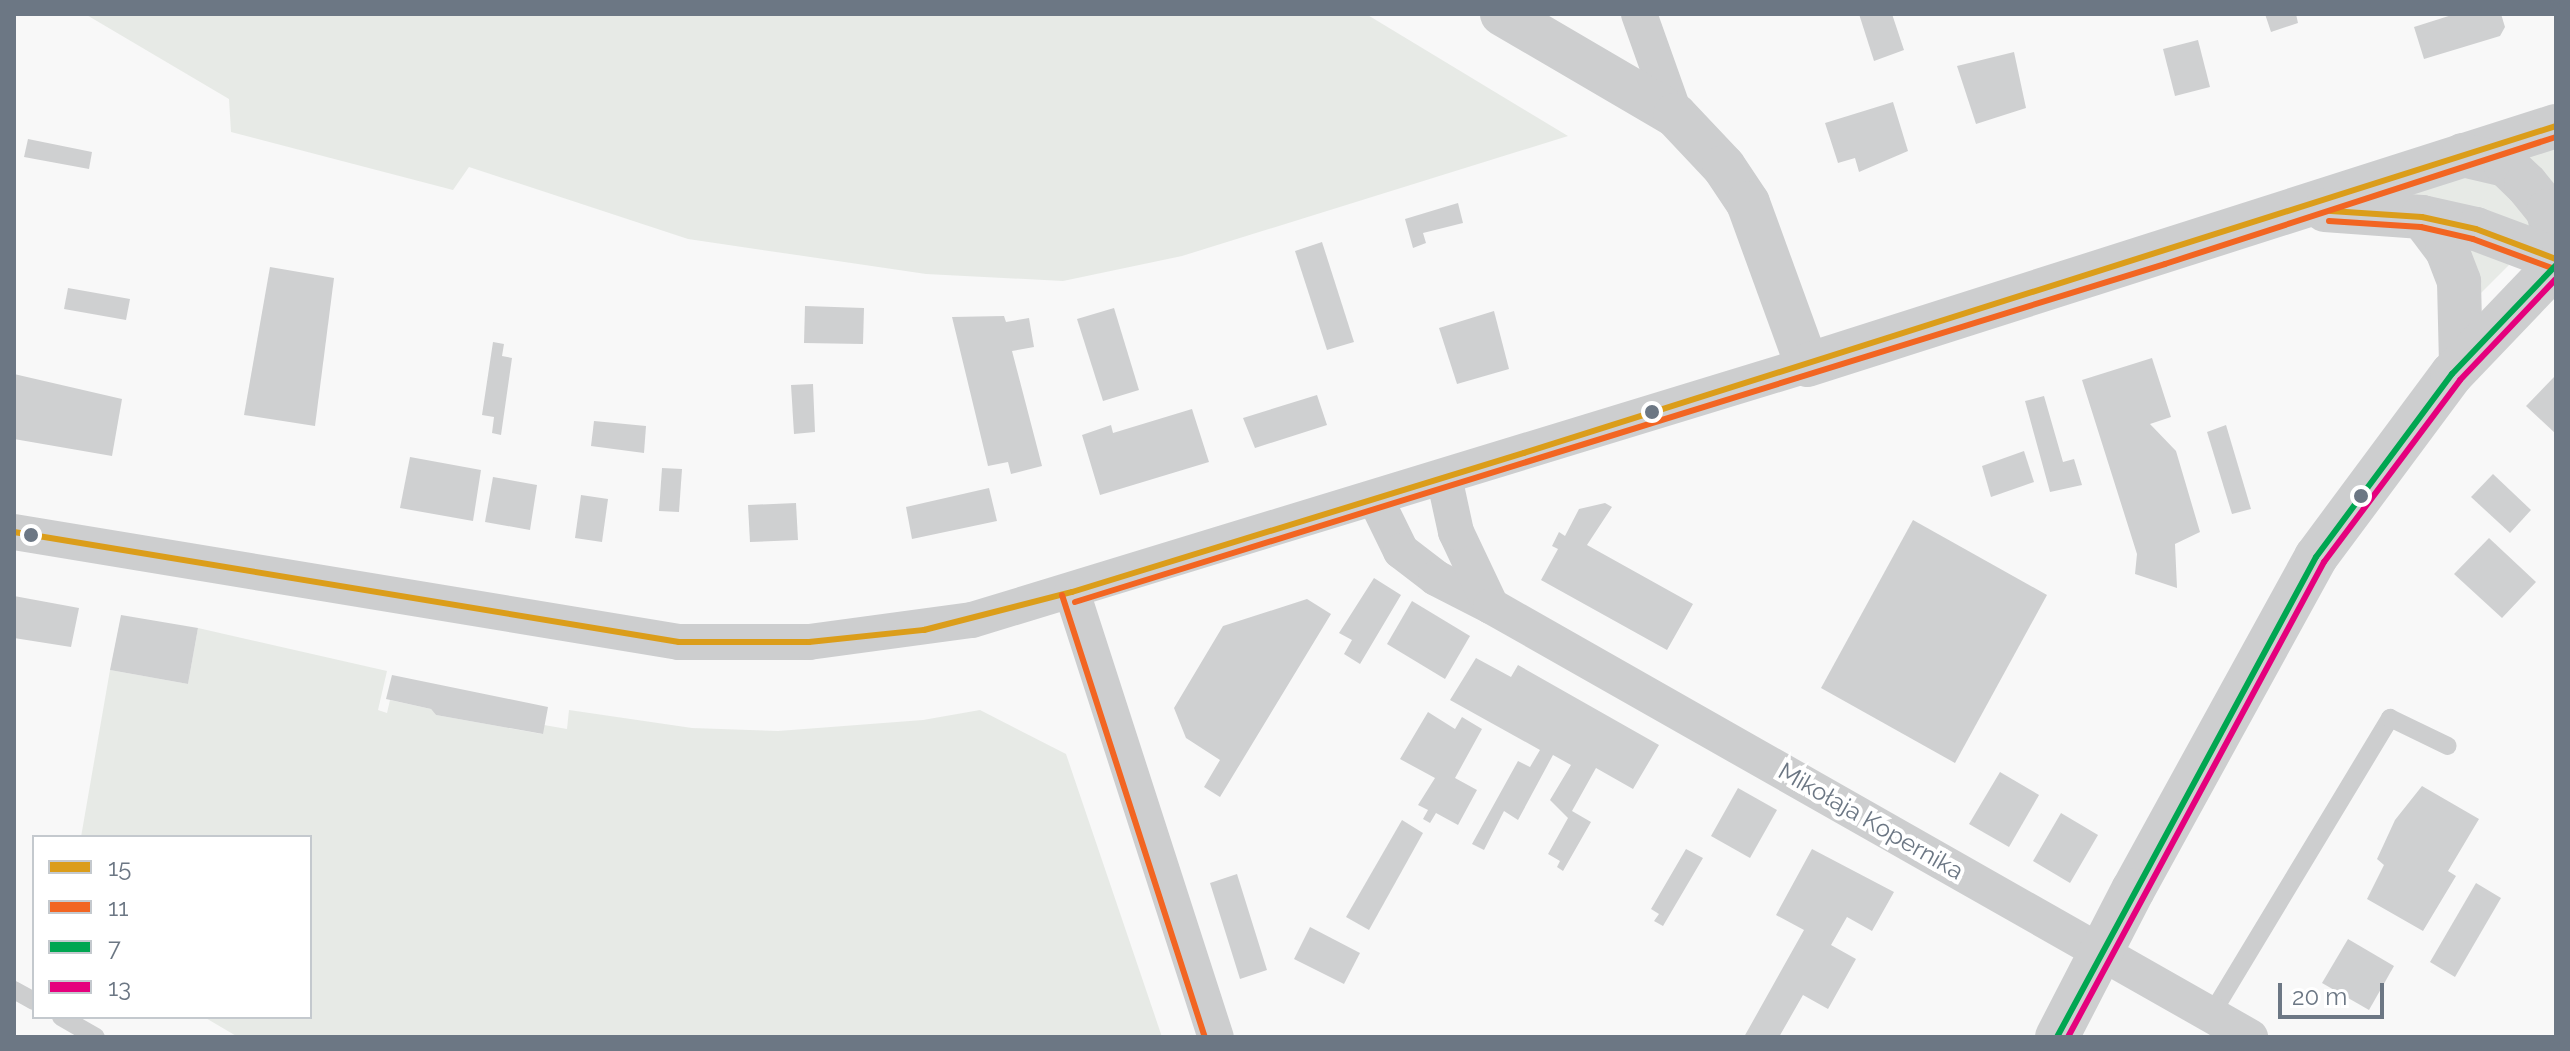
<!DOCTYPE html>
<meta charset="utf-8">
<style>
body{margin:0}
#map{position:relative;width:2570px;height:1051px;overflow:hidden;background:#f8f8f8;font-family:Raleway,sans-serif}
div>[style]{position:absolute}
.green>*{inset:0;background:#e7eae6}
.building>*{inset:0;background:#cfd0d1}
.service>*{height:18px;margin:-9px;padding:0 9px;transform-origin:9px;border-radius:9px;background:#cdcecf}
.minor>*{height:36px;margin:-18px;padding:0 18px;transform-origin:18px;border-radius:18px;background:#cdcecf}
.tertiary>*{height:44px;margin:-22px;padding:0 22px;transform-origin:22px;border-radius:22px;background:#cdcecf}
.tertiary-bridge>*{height:44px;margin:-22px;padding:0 22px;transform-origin:22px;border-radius:22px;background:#cdcecf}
.bus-1>*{height:6px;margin:-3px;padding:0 3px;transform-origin:3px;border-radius:3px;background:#db9d1a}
.bus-2>*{height:6px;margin:-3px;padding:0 3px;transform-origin:3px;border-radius:3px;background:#f26522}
.bus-3>*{height:6px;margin:-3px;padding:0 3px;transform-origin:3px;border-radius:3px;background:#00a651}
.bus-4>*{height:6px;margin:-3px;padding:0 3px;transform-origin:3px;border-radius:3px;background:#e5007d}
.dots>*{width:22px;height:22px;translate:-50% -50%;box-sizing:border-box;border:4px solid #fff;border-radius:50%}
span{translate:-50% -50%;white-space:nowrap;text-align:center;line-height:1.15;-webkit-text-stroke:8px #fff;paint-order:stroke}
.street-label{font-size:24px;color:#6c7784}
.frame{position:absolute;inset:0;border:16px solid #6c7784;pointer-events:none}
.legend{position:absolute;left:32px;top:835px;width:280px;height:184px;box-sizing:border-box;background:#fff;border:2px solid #c4c9ce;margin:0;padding:10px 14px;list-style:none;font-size:24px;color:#6c7784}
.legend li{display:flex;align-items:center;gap:16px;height:40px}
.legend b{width:40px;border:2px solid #c4c9ce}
.scale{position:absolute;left:2278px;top:983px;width:106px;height:36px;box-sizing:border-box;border:4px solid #6c7784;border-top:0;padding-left:10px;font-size:24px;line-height:28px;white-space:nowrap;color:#6c7784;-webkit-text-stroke:6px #fff;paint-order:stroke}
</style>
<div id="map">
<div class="green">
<i style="clip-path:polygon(85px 14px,1366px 14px,1568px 136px,1182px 256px,1063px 281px,926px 274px,688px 239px,469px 167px,453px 190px,231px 132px,229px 99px)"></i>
<i style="clip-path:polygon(2556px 142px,2556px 198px,2511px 156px)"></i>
<i style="clip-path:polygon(2459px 174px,2499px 183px,2533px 226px,2519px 231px,2379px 197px)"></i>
<i style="clip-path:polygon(2456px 239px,2496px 252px,2509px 265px,2479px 295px)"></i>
<i style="clip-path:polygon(198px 628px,387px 671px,378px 710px,387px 713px,390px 700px,431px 709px,436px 715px,542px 734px,544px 725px,567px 729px,569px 710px,692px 728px,778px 731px,923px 720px,980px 710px,1066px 754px,1162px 1037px,238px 1037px,204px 1017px,310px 1017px,310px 837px,81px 837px,110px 670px,188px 684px)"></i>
</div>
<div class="building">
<i style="clip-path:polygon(1859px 14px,1892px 14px,1904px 50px,1874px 61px)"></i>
<i style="clip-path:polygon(2265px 14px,2296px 14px,2298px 23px,2271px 32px)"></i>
<i style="clip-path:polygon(2455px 14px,2501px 14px,2505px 27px,2500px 36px,2424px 59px,2414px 27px)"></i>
<i style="clip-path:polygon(2198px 40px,2210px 87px,2175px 96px,2163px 49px)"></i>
<i style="clip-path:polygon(2014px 52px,2026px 108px,1976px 124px,1957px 66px)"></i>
<i style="clip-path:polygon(1893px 102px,1908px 151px,1859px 172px,1855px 158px,1838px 163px,1825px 123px)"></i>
<i style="clip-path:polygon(28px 139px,92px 152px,89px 169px,24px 157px)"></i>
<i style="clip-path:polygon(1458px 203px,1463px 223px,1423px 233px,1426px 243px,1413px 248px,1405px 219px)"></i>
<i style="clip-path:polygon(1322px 242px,1354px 342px,1327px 350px,1295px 251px)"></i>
<i style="clip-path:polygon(270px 267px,334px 278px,315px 426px,244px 415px)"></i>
<i style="clip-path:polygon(68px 288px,130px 299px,126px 320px,64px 309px)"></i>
<i style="clip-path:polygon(805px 306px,864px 308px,863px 344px,804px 343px)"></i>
<i style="clip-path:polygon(1114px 308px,1139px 390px,1103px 401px,1077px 319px)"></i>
<i style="clip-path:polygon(1494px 311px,1509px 369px,1457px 384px,1439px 328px)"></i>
<i style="clip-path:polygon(1004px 316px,1006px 322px,1029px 318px,1034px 347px,1012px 351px,1042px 466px,1011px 474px,1008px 462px,988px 466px,952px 317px)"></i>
<i style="clip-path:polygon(493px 342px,504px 344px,502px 356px,512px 358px,501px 435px,492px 433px,494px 417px,482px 415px)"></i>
<i style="clip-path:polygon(2152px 358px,2171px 417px,2150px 424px,2176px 451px,2200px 532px,2175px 544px,2177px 588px,2135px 574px,2137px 554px,2082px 380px)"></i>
<i style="clip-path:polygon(14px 374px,122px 399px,112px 456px,14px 439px)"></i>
<i style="clip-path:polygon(2556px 375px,2556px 434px,2526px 406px)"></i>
<i style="clip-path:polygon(813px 384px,815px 432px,794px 434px,791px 385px)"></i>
<i style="clip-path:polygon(1317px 395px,1327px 425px,1255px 448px,1243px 418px)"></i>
<i style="clip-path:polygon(2044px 396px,2063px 462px,2074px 459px,2082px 485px,2050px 492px,2025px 401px)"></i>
<i style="clip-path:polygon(1192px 409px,1209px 462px,1100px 495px,1082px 435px,1111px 425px,1113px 433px)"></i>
<i style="clip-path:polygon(594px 421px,646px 426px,644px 453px,591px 446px)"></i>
<i style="clip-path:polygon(2226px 425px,2251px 509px,2232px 514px,2207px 432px)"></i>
<i style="clip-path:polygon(2024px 451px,2034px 482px,1991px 497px,1982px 466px)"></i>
<i style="clip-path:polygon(410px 457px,481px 470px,473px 521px,400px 508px)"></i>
<i style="clip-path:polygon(662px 468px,682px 469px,679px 512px,659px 511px)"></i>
<i style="clip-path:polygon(2493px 474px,2531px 510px,2510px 533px,2471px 497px)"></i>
<i style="clip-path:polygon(493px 477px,537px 485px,530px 530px,485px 522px)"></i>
<i style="clip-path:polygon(989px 488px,997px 521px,912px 539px,906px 507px)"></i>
<i style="clip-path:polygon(581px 495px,608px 499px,602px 542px,575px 538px)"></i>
<i style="clip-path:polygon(796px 503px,798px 540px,750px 542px,748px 505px)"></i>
<i style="clip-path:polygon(1605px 503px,1612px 507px,1587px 545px,1693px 604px,1667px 650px,1541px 580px,1558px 549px,1552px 546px,1559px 532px,1565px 536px,1579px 509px)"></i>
<i style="clip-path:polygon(1913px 520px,2047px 595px,1955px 763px,1821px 688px)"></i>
<i style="clip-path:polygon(2489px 538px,2536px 582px,2502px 618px,2454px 574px)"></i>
<i style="clip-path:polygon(1374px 578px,1401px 595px,1360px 664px,1344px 654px,1352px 640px,1339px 633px)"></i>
<i style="clip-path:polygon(14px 596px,79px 608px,71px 647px,14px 638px)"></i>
<i style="clip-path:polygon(1307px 599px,1331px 614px,1220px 797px,1204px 787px,1220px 760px,1186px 738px,1174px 708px,1223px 626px)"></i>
<i style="clip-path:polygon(1412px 601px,1470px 636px,1445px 679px,1387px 644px)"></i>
<i style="clip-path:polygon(121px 615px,198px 628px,188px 684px,110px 670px)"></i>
<i style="clip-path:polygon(1476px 658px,1511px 677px,1518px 665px,1659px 745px,1633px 789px,1596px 768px,1572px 811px,1591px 822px,1563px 871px,1557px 867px,1560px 861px,1548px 854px,1568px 818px,1550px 800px,1571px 765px,1553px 755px,1518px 820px,1504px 811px,1484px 850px,1472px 844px,1518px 761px,1530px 767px,1540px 750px,1450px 700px)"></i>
<i style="clip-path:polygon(392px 675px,548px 707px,543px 734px,436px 715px,431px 709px,386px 699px)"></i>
<i style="clip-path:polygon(1428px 712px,1455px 729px,1462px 717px,1482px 729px,1455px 778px,1477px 790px,1458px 825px,1436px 813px,1430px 823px,1423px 819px,1428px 810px,1418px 805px,1435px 778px,1400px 759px)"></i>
<i style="clip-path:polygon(2000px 772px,2039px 795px,2009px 847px,1969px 824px)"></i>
<i style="clip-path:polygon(2422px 786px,2479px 819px,2448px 871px,2456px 876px,2423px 931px,2367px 899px,2384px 865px,2377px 859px,2395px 820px)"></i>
<i style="clip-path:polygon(1738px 788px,1777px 810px,1750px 858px,1711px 836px)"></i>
<i style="clip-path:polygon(2061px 813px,2098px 835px,2070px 883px,2033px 861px)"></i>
<i style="clip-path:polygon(1402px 820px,1423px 833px,1369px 930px,1346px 917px)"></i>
<i style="clip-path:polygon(1686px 849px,1703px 858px,1663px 926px,1654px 921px,1659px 914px,1651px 909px)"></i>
<i style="clip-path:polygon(1812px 849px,1894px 892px,1872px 931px,1847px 917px,1831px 945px,1856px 959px,1828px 1009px,1803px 995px,1779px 1037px,1744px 1037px,1804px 930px,1776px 915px)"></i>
<i style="clip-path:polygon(1237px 874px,1267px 970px,1240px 979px,1210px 883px)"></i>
<i style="clip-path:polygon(2476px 883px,2501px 898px,2455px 977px,2430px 962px)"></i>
<i style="clip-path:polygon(1310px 927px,1360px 953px,1344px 984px,1294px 959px)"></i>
<i style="clip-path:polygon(2348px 939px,2394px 966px,2369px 1010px,2322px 983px)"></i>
</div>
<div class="service">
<i style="left:14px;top:990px;width:23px;rotate:29deg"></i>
<i style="left:2211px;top:1015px;width:347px;rotate:-58.9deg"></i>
<i style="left:2390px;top:718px;width:64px;rotate:25.8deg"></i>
<i style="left:61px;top:1017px;width:40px;rotate:29.7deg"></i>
</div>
<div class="minor">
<i style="left:1639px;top:14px;width:107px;rotate:70.4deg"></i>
<i style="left:1375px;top:498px;width:59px;rotate:63.9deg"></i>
<i style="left:1401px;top:551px;width:44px;rotate:37.6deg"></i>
<i style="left:1436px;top:578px;width:62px;rotate:27deg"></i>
<i style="left:1491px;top:606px;width:82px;rotate:-115.3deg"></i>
<i style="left:1456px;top:532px;width:56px;rotate:-102.3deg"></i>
<i style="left:14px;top:532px;width:674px;rotate:9.39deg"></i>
<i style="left:679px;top:642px;width:130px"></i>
<i style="left:809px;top:642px;width:164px;rotate:-7.7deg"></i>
<i style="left:972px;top:620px;width:873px;rotate:-16.98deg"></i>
<i style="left:1072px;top:592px;width:468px;rotate:72.1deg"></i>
<i style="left:1491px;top:606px;width:873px;rotate:29.59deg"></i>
</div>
<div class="tertiary">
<i style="left:1502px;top:14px;width:200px;rotate:30.3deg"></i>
<i style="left:1675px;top:115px;width:71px;rotate:46.7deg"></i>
<i style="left:1724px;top:167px;width:43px;rotate:56.3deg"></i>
<i style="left:1748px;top:203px;width:172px;rotate:70deg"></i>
<i style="left:1807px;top:365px;width:786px;rotate:-17.7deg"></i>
<i style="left:2463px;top:155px;width:44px;rotate:13.1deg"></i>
<i style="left:2506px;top:165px;width:28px;rotate:44deg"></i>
<i style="left:2526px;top:184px;width:35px;rotate:51deg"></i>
<i style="left:2548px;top:211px;width:35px;rotate:77deg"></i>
<i style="left:2325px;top:210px;width:97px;rotate:4.1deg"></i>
<i style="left:2422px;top:217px;width:55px;rotate:12.5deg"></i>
<i style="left:2476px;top:229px;width:85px;rotate:20.6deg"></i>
<i style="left:2422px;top:217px;width:41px;rotate:52.9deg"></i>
<i style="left:2447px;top:250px;width:34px;rotate:69deg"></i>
<i style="left:2459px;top:282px;width:80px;rotate:88.6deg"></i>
<i style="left:2133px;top:890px;width:380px;rotate:-61.2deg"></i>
<i style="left:2316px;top:557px;width:228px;rotate:-53.4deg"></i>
<i style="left:2452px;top:374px;width:151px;rotate:-46.3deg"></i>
</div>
<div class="tertiary-bridge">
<i style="left:2057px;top:1037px;width:165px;rotate:-62.7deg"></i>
</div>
<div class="bus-1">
<i style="left:2331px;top:211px;width:91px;rotate:3.8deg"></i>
<i style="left:2422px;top:217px;width:55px;rotate:12.5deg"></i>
<i style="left:2476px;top:229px;width:85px;rotate:20.6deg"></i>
<i style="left:14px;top:532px;width:674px;rotate:9.39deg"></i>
<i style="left:679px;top:642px;width:130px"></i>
<i style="left:809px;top:642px;width:116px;rotate:-6deg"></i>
<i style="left:924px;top:630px;width:153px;rotate:-14.4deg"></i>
<i style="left:1072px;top:592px;width:473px;rotate:-17.1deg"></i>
<i style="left:1524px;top:453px;width:1083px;rotate:-17.58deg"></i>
</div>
<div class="bus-2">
<i style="left:2329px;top:221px;width:92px;rotate:3.7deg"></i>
<i style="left:2421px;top:227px;width:53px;rotate:13deg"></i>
<i style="left:2473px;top:239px;width:84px;rotate:20.2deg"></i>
<i style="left:1062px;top:595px;width:465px;rotate:72.1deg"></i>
<i style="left:1075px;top:602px;width:1141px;rotate:-17.23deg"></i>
<i style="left:2165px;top:264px;width:411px;rotate:-18deg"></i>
</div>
<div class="bus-3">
<i style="left:2057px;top:1037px;width:545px;rotate:-61.65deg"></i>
<i style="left:2316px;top:557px;width:228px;rotate:-53.4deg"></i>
<i style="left:2452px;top:374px;width:151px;rotate:-46.3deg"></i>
</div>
<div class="bus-4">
<i style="left:2068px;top:1037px;width:540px;rotate:-61.68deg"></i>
<i style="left:2324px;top:562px;width:227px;rotate:-53.2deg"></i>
<i style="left:2460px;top:380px;width:139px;rotate:-46.5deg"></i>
</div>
<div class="dots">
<i style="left:1652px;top:412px;background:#6c7784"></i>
<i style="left:2361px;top:496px;background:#6c7784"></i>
<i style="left:31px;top:535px;background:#6c7784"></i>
</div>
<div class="street-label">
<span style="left:1871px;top:821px;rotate:30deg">Mikołaja Kopernika</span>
</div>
<div class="frame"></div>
<ul class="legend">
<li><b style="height:10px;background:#db9d1a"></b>15</li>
<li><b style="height:10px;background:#f26522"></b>11</li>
<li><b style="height:10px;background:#00a651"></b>7</li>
<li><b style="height:10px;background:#e5007d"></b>13</li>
</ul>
<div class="scale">20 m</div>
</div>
